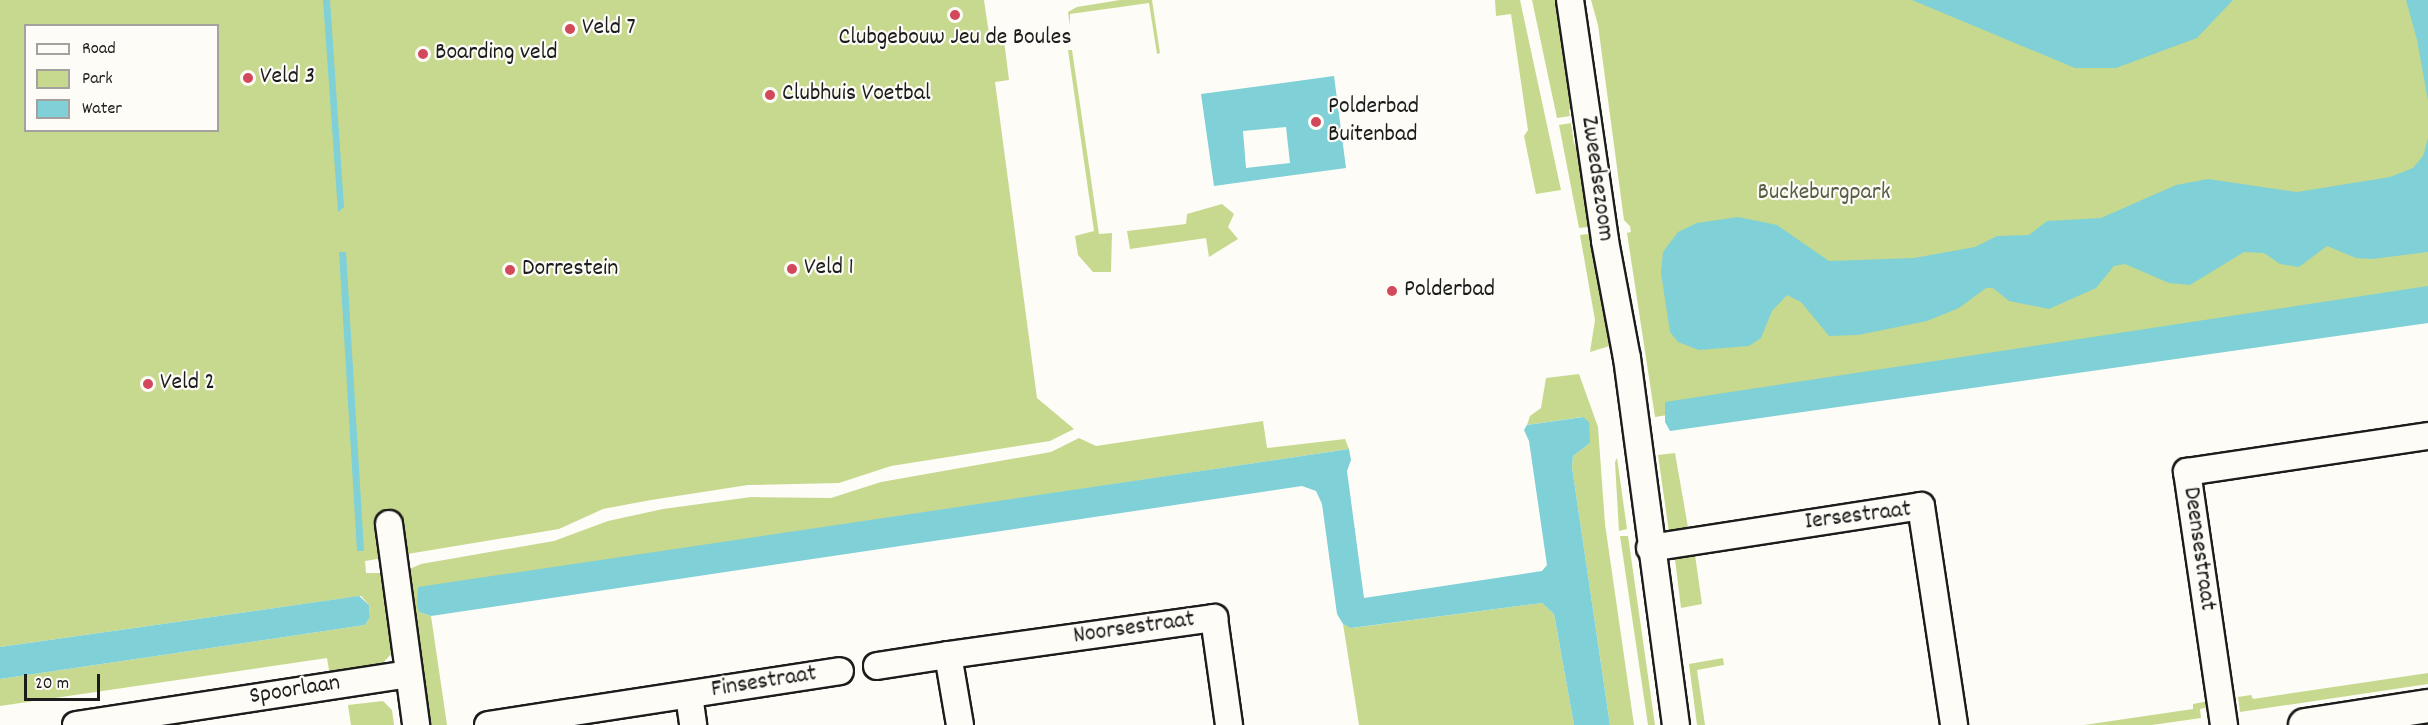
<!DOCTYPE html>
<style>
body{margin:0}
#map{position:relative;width:2428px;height:725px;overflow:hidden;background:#fdfcf7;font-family:Dekko,sans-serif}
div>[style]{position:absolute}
.green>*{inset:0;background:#c7d98e}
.water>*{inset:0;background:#7fd0d7}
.roads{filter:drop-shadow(2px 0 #1c1c1c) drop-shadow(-2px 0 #1c1c1c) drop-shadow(0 2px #1c1c1c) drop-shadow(0 -2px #1c1c1c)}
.minor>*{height:26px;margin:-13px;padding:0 13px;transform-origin:13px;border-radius:13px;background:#fdfcf7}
.tertiary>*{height:32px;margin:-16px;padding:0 16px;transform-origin:16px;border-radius:16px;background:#fdfcf7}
.dots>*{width:16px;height:16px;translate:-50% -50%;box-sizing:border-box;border:3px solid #fdfcf7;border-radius:50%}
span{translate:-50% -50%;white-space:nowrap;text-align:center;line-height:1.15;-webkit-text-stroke:4.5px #fdfcf7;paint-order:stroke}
.poi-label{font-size:24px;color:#1c1c1c}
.left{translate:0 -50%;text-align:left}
.street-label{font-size:24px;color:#1c1c1c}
.park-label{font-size:24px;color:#585e44}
.legend{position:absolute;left:24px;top:24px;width:195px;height:108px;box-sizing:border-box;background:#fdfcf7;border:2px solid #a3a29f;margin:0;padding:8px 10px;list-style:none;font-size:18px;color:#1c1c1c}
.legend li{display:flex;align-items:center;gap:12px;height:30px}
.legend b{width:30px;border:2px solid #a3a29f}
.scale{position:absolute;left:24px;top:674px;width:76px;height:27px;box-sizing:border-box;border:3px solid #1c1c1c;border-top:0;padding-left:8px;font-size:18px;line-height:21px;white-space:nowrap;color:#1c1c1c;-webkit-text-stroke:4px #fdfcf7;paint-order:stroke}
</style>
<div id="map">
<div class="green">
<i style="clip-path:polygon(evenodd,0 0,984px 0,990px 41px,1004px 40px,1009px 80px,995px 82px,1037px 398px,1074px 429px,1050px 441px,891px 466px,839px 483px,748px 485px,651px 500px,603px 509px,559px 529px,365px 561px,366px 573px,384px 573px,395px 650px,378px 668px,330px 676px,327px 658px,0 706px,0 679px,365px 625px,370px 617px,369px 605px,361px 596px,0 647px,0 0,26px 26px,218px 26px,218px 130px,26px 130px,26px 26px)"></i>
<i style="clip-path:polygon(1120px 0,1152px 0,1160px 53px,1157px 54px,1149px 3px,1070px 14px,1070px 26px,1068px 12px,1077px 7px)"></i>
<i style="clip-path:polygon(1495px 0,1520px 0,1561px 190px,1536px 194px,1524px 136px,1528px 130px,1511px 14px,1496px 16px)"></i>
<i style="clip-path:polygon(1532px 0,1562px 0,1577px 99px,1569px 110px,1570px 116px,1557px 118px)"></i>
<i style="clip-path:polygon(1591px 0,2428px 0,2428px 296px,1655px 417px,1627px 233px,1631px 232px,1630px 226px,1624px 220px,1598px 25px)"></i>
<i style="clip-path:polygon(1068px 50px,1072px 50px,1099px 234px,1112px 233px,1111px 272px,1093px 272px,1078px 255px,1075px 236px,1094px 231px)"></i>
<i style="clip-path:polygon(1571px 123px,1574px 144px,1584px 151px,1596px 226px,1579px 228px,1559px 125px)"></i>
<i style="clip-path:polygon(1222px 204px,1234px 214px,1228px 227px,1238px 239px,1209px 257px,1206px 238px,1130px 249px,1127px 231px,1186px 224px,1187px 214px)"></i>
<i style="clip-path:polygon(1597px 233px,1616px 344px,1590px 352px,1595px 320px,1580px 235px)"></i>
<i style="clip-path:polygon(1579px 374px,1598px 427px,1605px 524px,1634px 725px,1610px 725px,1572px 467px,1573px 456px,1590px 443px,1582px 417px,1527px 425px,1530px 416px,1541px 408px,1546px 378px)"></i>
<i style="clip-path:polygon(1263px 421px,1267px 448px,1345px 439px,1349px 449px,793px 532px,419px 612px,431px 616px,447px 725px,430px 725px,417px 625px,412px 626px,405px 571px,421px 564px,554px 541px,608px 521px,663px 509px,751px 497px,831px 498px,881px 482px,1051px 452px,1079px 438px,1096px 446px)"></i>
<i style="clip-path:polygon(1675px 453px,1689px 533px,1679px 535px,1669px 532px,1658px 455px)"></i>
<i style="clip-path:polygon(1617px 458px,1627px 529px,1619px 531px,1615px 462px)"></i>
<i style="clip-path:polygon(1620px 536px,1628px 536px,1655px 725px,1648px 725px)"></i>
<i style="clip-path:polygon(1687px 554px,1695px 555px,1702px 604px,1681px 608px,1675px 559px)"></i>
<i style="clip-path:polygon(1542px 603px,1554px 614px,1574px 725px,1359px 725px,1343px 624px,1352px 628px)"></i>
<i style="clip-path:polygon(1723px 658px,1724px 665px,1697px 670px,1705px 725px,1697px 725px,1689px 664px)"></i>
<i style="clip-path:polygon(2428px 673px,2428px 684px,2240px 712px,2238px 697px,2251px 695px,2253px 699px)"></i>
<i style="clip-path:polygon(383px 701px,392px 710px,394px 725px,351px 725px,348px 705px)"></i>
<i style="clip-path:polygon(2209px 701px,2210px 707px,2200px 709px,2201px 718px,2152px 725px,2084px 725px,2193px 709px,2193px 704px)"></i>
</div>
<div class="water">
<i style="clip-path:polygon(323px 0,330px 0,344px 207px,338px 212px)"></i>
<i style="clip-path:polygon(1912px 0,2233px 0,2197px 38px,2116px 68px,2075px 68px)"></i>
<i style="clip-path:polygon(2406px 0,2428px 0,2428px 101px,2417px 40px)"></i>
<i style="clip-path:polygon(evenodd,1334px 76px,1346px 168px,1214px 186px,1201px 94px,1334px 76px,1286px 127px,1290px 163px,1246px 168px,1243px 131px,1286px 127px)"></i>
<i style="clip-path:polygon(2428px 138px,2428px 252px,2372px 259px,2356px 258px,2327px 246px,2299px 267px,2280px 264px,2264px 253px,2244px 252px,2190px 285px,2169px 283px,2125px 264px,2114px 266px,2096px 288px,2049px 309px,2009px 301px,1993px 288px,1986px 288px,1959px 308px,1927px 321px,1858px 335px,1829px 336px,1801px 302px,1787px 295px,1772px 311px,1761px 338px,1749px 346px,1699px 350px,1678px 342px,1670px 332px,1661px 273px,1663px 252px,1678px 232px,1697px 223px,1738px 217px,1777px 225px,1829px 261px,1914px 258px,1975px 247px,1997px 236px,2029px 235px,2047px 221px,2101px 218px,2176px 185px,2208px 179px,2297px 192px,2390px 177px,2413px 168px,2423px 156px)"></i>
<i style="clip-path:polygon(339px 252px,346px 252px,364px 551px,357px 551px)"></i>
<i style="clip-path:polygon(2428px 286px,2428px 323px,1670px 431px,1665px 422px,1665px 402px)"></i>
<i style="clip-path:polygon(1583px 417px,1589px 422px,1590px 443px,1573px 456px,1572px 467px,1610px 725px,1574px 725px,1554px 614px,1542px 603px,1351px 628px,1343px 624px,1337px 614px,1322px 504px,1316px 491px,1302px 486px,431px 616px,419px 612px,417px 603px,418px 587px,1349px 449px,1351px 460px,1347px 471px,1364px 598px,1542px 571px,1547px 565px,1529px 441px,1524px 430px,1527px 425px)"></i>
<i style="clip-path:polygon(359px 596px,369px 605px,370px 617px,365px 625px,0 679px,0 647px)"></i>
</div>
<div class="roads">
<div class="minor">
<i style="left:1570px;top:0;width:244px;rotate:81.7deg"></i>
<i style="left:1605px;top:241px;width:119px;rotate:79.4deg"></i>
<i style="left:1627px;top:358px;width:370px;rotate:82.4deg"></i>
<i style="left:389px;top:524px;width:203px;rotate:82.3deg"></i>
<i style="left:1650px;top:548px;width:274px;rotate:-8.8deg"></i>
<i style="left:1921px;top:506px;width:221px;rotate:81.4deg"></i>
<i style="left:877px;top:666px;width:72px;rotate:-8.8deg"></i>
<i style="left:689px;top:695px;width:30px;rotate:82deg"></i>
<i style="left:76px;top:725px;width:336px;rotate:-8.7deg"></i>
<i style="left:488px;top:725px;width:356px;rotate:-8.7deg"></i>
<i style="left:960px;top:725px;width:71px;rotate:-99.7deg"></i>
<i style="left:948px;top:655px;width:269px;rotate:-7.9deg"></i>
<i style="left:1214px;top:618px;width:108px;rotate:82deg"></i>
<i style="left:2224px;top:725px;width:256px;rotate:-98.3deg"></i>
<i style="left:2187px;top:472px;width:244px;rotate:-8.5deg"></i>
</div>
<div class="tertiary">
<i style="left:2305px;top:725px;width:124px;rotate:-8.8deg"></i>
</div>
</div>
<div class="dots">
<i style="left:955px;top:15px;background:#d1495b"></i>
<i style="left:570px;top:29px;background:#d1495b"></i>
<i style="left:423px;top:54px;background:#d1495b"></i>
<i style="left:248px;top:78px;background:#d1495b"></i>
<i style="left:770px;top:95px;background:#d1495b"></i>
<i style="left:1316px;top:122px;background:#d1495b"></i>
<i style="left:792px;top:269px;background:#d1495b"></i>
<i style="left:510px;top:270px;background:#d1495b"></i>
<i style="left:1392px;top:291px;background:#d1495b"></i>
<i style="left:148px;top:384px;background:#d1495b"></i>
</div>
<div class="poi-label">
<span class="left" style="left:582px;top:29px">Veld 7</span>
<span style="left:955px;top:39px">Clubgebouw Jeu de Boules</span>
<span class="left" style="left:435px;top:54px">Boarding veld</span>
<span class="left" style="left:260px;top:78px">Veld 3</span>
<span class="left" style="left:782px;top:95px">Clubhuis Voetbal</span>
<span class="left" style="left:1328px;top:122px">Polderbad<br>Buitenbad</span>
<span class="left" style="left:804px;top:269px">Veld 1</span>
<span class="left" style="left:522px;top:270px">Dorrestein</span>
<span class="left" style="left:1404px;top:291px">Polderbad</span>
<span class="left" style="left:160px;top:384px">Veld 2</span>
</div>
<div class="street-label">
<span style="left:1596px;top:179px;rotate:82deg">Zweedsezoom</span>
<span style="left:1858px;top:517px;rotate:-7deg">Iersestraat</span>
<span style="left:2198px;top:549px;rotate:82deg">Deensestraat</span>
<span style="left:1134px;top:629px;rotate:-8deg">Noorsestraat</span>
<span style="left:764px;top:683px;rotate:-9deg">Finsestraat</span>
<span style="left:295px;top:691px;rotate:-9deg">Spoorlaan</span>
</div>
<div class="park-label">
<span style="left:1824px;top:194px">Buckeburgpark</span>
</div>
<ul class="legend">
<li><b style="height:8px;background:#fdfcf7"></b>Road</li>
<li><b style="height:16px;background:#c7d98e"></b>Park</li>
<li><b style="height:16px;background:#7fd0d7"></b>Water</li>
</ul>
<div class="scale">20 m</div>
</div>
